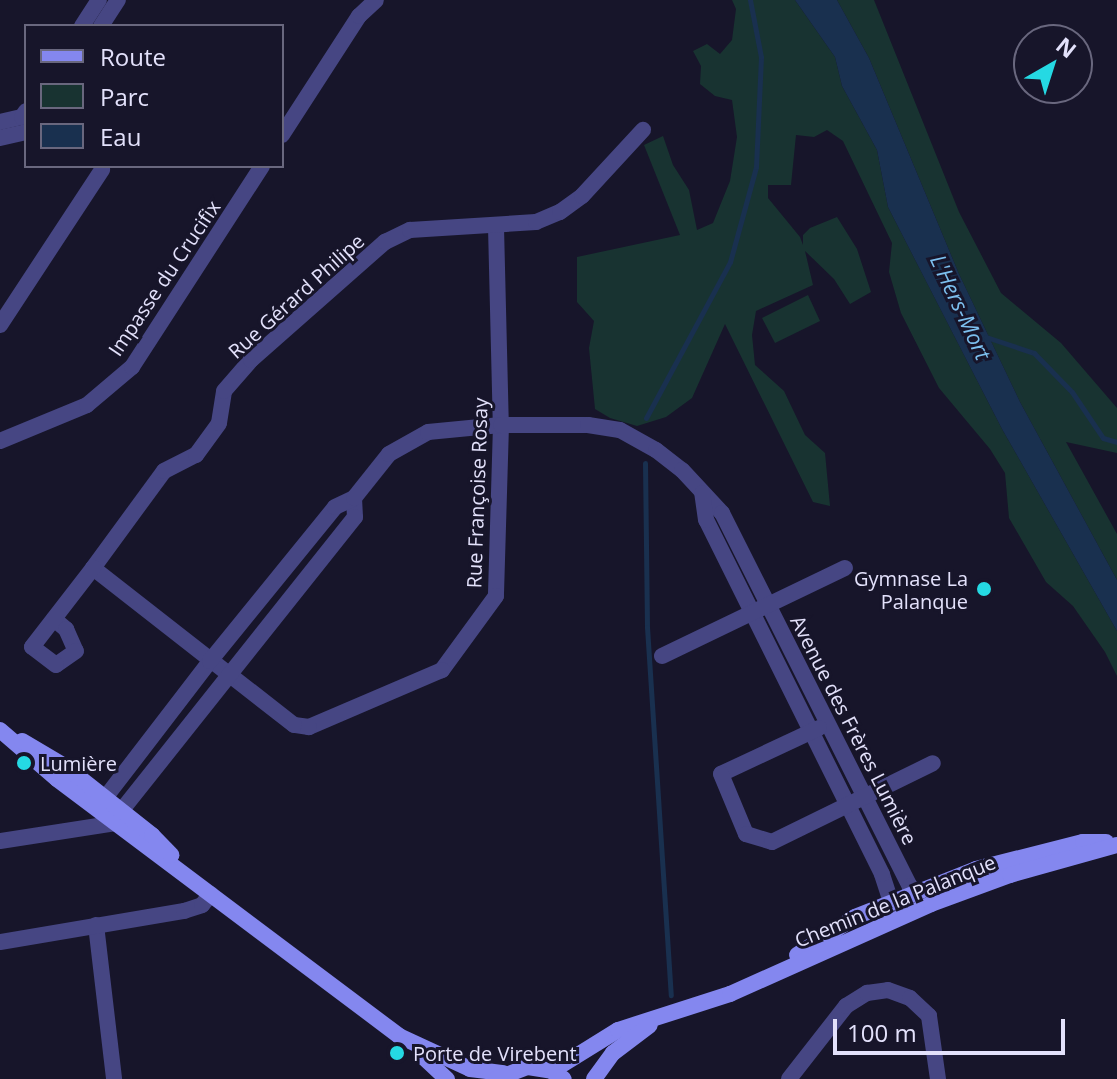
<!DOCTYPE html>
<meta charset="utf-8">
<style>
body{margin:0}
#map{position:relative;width:1117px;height:1079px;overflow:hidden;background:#17152a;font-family:"Open Sans",sans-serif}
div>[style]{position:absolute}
.green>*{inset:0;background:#183331}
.water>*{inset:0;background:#19304f}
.stream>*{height:5px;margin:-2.5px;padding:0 2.5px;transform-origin:2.5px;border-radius:2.5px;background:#19304f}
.street>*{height:16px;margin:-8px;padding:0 8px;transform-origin:8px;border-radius:8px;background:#464683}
.secondary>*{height:16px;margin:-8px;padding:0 8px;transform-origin:8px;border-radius:8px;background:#8487ef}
.dots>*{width:22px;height:22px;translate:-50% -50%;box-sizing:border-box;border:4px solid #17152a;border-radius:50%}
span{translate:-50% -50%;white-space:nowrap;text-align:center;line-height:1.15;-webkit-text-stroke:6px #17152a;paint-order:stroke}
.street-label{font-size:20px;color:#e3e1fb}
.poi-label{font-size:20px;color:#e3e1fb}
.right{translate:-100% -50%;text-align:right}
.left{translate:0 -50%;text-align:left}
.water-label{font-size:22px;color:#7cbfee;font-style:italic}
.legend{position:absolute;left:24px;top:24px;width:260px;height:144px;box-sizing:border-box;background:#17152a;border:2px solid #69677e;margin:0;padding:10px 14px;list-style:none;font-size:24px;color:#e3e1fb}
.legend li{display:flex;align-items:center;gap:16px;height:40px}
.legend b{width:40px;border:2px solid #69677e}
.north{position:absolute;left:1013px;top:24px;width:80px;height:80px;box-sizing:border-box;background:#17152a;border:2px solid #69677e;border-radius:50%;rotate:39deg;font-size:22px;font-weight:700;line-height:32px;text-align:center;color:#e3e1fb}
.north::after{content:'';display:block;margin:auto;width:28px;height:36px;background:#25d9e3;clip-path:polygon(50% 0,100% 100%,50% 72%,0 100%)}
.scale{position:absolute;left:833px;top:1019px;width:232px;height:36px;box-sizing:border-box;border:4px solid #e3e1fb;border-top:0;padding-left:10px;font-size:24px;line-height:28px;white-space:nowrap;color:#e3e1fb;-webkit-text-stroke:6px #17152a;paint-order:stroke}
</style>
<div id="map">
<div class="green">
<i style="clip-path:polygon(732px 0,795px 0,835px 57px,842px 86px,877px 150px,888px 207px,1002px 429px,1117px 631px,1117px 676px,1105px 652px,1073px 606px,1046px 582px,1009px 518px,1005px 473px,990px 449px,939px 388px,901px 313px,889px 272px,892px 243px,843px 141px,827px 130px,814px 137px,796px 135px,791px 185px,768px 185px,768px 198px,800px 237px,803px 245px,803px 235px,810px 228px,837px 217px,857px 249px,871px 292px,850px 304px,834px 279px,805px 251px,813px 285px,756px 311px,752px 335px,755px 365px,784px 391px,805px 435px,825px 453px,830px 506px,813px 502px,725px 324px,692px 398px,666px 417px,637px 426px,610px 418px,595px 409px,589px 348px,594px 321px,577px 302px,577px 257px,680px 235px,644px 145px,663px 136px,673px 165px,689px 190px,697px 230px,713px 223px,730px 181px,737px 137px,732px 100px,715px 96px,700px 84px,701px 66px,693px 51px,707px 44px,720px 54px,732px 40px,736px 9px)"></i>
<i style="clip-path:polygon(837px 0,874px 0,959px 212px,1001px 293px,1061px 343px,1117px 408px,1117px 453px,1066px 442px,1117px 534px,1117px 580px,1020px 402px,959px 274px,869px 58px)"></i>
<i style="clip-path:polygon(808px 295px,820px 321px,775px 343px,762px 318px)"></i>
</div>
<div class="water">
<i style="clip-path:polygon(795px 0,837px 0,869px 58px,959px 274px,1020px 402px,1117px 580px,1117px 631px,1002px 429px,928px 285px,888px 207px,877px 150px,842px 86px,835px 57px)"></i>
</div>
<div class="stream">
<i style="left:986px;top:337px;width:51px;rotate:18.4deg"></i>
<i style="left:1034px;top:353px;width:54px;rotate:45.7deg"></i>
<i style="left:1072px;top:392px;width:55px;rotate:56deg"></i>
<i style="left:1103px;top:438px;width:15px;rotate:16deg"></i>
<i style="left:646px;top:418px;width:177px;rotate:-61.7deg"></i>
<i style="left:730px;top:262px;width:98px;rotate:-74.7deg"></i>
<i style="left:756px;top:167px;width:110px;rotate:-87.4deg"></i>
<i style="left:761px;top:57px;width:58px;rotate:-100.9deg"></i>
<i style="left:645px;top:463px;width:164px;rotate:89.3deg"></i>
<i style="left:647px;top:627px;width:369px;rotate:86.3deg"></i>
</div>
<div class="street">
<i style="left:82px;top:26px;width:31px;rotate:-57deg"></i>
<i style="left:101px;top:26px;width:31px;rotate:-57deg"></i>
<i style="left:0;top:122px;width:23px;rotate:-13deg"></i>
<i style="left:22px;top:117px;width:7px;rotate:-56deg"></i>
<i style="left:282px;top:135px;width:142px;rotate:-57.1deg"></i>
<i style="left:359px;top:16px;width:23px;rotate:-43deg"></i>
<i style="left:0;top:138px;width:27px;rotate:-13deg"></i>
<i style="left:496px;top:227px;width:198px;rotate:88.6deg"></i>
<i style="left:501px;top:425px;width:171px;rotate:91.7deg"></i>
<i style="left:496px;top:596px;width:92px;rotate:126.1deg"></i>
<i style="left:442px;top:670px;width:145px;rotate:156.8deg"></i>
<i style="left:309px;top:727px;width:15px;rotate:-172deg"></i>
<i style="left:294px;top:725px;width:255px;rotate:-142deg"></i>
<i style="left:93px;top:568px;width:120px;rotate:-53.8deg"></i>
<i style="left:164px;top:471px;width:36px;rotate:-27deg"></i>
<i style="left:196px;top:455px;width:39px;rotate:-54deg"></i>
<i style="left:219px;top:423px;width:32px;rotate:-81deg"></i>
<i style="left:224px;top:391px;width:41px;rotate:-48.9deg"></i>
<i style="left:251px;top:360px;width:179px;rotate:-41.4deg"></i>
<i style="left:385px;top:242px;width:28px;rotate:-26deg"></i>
<i style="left:410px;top:230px;width:126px;rotate:-3.6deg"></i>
<i style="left:536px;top:222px;width:26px;rotate:-23deg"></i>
<i style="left:560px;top:212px;width:27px;rotate:-36deg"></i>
<i style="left:582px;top:196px;width:90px;rotate:-47.3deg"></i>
<i style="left:0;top:325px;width:186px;rotate:-56.7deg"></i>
<i style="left:0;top:441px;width:94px;rotate:-22.5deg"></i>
<i style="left:87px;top:405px;width:59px;rotate:-40.2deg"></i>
<i style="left:132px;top:367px;width:239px;rotate:-57.1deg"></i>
<i style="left:354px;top:498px;width:19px;rotate:87deg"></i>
<i style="left:355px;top:517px;width:376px;rotate:128.5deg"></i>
<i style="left:121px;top:811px;width:16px;rotate:165deg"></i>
<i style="left:106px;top:815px;width:17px;rotate:-93deg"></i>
<i style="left:105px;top:798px;width:173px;rotate:-52.5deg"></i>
<i style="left:210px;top:661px;width:198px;rotate:-50.9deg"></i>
<i style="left:335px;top:507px;width:21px;rotate:-25deg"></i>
<i style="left:354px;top:498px;width:56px;rotate:-51.5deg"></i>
<i style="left:389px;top:454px;width:45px;rotate:-29.4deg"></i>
<i style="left:428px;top:432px;width:73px;rotate:-5.5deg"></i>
<i style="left:501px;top:425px;width:87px"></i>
<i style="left:588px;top:425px;width:32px;rotate:9deg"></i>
<i style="left:620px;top:430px;width:41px;rotate:29.1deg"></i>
<i style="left:656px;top:450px;width:33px;rotate:38deg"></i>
<i style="left:682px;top:470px;width:59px;rotate:47.1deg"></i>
<i style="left:722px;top:513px;width:418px;rotate:63.3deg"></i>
<i style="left:910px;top:886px;width:27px;rotate:92deg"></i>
<i style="left:909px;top:913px;width:21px;rotate:-149deg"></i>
<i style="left:891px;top:902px;width:29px;rotate:-108deg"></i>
<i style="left:882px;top:874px;width:395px;rotate:-116.4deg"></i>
<i style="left:706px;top:520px;width:27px;rotate:-98deg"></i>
<i style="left:54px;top:619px;width:16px;rotate:40deg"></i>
<i style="left:66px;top:629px;width:24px;rotate:66deg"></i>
<i style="left:76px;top:651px;width:24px;rotate:145deg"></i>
<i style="left:56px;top:665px;width:30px;rotate:-143deg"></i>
<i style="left:32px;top:647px;width:100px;rotate:-52.3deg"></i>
<i style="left:662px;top:656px;width:203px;rotate:-25.7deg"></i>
<i style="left:819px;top:728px;width:108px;rotate:154.9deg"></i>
<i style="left:721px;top:774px;width:65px;rotate:67.4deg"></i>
<i style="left:746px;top:834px;width:27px;rotate:17deg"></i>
<i style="left:772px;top:842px;width:179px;rotate:-26.1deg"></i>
<i style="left:0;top:841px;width:117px;rotate:-8.8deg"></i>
<i style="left:96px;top:925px;width:155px;rotate:83.3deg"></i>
<i style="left:0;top:942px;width:187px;rotate:-9.6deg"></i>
<i style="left:184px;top:911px;width:19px;rotate:-18deg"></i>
<i style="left:202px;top:905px;width:14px;rotate:-51deg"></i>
<i style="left:789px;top:1079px;width:93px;rotate:-52deg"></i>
<i style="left:846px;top:1006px;width:25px;rotate:-32deg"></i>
<i style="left:867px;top:993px;width:21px;rotate:-8deg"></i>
<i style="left:888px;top:990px;width:23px;rotate:20deg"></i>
<i style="left:910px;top:998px;width:26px;rotate:43deg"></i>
<i style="left:929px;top:1016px;width:64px;rotate:81.9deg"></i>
</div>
<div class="secondary">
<i style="left:0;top:730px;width:75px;rotate:40.7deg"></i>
<i style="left:57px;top:779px;width:428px;rotate:36.9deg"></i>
<i style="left:399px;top:1036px;width:78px;rotate:24.9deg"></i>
<i style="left:470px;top:1069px;width:34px;rotate:7deg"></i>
<i style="left:22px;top:741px;width:51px;rotate:30.6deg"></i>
<i style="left:66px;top:767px;width:110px;rotate:38.3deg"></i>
<i style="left:152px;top:835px;width:28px;rotate:46deg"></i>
<i style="left:797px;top:955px;width:69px;rotate:-33.2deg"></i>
<i style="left:855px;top:917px;width:130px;rotate:-21.6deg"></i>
<i style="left:976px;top:869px;width:110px;rotate:-14.2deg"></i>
<i style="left:1083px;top:842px;width:23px"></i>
<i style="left:420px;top:1054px;width:37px;rotate:43deg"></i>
<i style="left:552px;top:1071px;width:78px;rotate:-31.8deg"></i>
<i style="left:618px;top:1030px;width:118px;rotate:-17.8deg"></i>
<i style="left:730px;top:994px;width:220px;rotate:-24.1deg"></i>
<i style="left:931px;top:904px;width:84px;rotate:-20.2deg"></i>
<i style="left:1010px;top:875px;width:111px;rotate:-15.7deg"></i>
<i style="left:496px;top:1079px;width:34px;rotate:-21deg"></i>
<i style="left:528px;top:1067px;width:24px;rotate:9deg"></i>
<i style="left:552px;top:1071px;width:14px;rotate:34deg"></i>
<i style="left:594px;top:1079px;width:32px;rotate:-54deg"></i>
<i style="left:613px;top:1053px;width:46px;rotate:-37.1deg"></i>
</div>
<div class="dots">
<i style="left:984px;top:589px;background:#25d9e3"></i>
<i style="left:24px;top:763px;background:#25d9e3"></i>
<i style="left:397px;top:1053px;background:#25d9e3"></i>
</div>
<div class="street-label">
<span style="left:164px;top:278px;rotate:-56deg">Impasse du Crucifix</span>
<span style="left:296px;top:296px;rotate:-42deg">Rue Gérard Philipe</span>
<span style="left:477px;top:493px;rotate:-88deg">Rue Françoise Rosay</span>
<span style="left:854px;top:730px;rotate:63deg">Avenue des Frères Lumière</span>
<span style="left:895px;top:901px;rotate:-22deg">Chemin de la Palanque</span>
</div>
<div class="poi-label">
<span class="right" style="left:968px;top:590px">Gymnase La<br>Palanque</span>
<span class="left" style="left:40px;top:763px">Lumière</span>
<span class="left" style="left:413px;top:1053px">Porte de Virebent</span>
</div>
<div class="water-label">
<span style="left:961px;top:307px;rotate:65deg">L'Hers-Mort</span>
</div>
<ul class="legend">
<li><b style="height:10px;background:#8487ef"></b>Route</li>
<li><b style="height:22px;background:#183331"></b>Parc</li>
<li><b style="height:22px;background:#19304f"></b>Eau</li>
</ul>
<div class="north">N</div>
<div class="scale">100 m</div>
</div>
